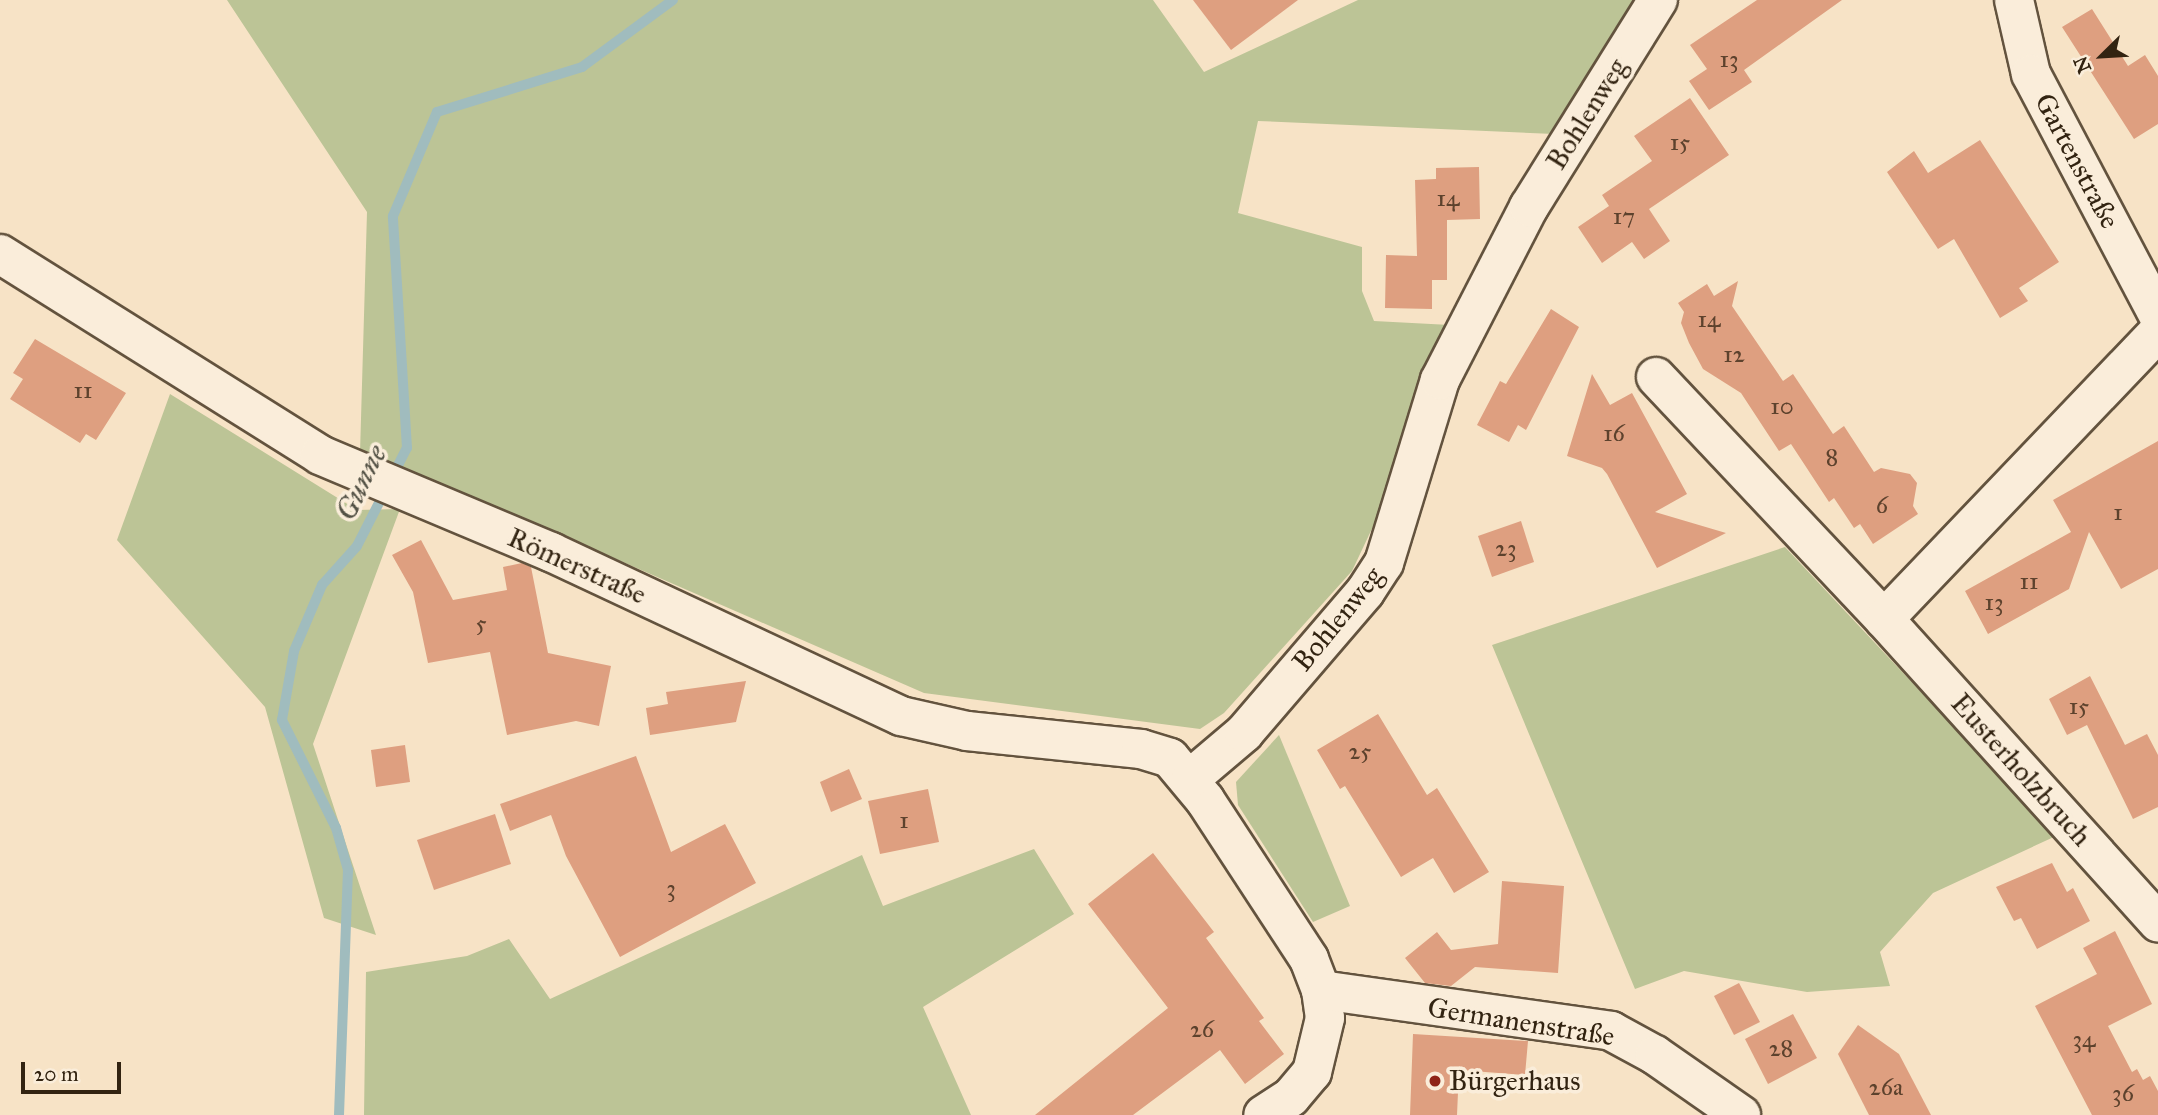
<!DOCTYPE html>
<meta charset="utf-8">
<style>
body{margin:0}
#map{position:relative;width:2158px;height:1115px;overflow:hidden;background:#f7e3c6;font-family:"IM FELL Great Primer",serif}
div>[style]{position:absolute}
.green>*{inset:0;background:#bcc496}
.stream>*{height:10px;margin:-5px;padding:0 5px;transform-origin:5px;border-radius:5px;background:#a0bcbe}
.building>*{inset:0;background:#de9f80}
.roads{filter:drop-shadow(2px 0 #63533e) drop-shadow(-2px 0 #63533e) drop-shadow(0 2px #63533e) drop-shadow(0 -2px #63533e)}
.minor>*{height:38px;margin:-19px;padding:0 19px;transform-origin:19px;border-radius:19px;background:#faedda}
.dots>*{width:19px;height:19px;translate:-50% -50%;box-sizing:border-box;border:4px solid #faedda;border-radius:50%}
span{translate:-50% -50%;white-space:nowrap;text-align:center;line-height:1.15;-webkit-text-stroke:7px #faedda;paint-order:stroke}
.number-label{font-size:24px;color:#5d422d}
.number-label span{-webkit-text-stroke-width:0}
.street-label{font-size:28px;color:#322311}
.poi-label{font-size:28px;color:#322311}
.left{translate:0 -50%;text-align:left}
.water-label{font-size:30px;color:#535145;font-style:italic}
.north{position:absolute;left:2067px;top:21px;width:70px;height:70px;-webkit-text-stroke:5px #faedda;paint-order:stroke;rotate:246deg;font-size:19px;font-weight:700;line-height:28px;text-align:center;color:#322311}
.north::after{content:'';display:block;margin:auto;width:24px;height:32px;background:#322311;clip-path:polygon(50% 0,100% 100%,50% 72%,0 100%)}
.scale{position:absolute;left:21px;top:1062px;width:100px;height:32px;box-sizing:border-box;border:4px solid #322311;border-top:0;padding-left:9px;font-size:21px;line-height:24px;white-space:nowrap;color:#322311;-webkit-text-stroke:5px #faedda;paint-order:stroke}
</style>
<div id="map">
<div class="green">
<i style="clip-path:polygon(227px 0,1153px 0,1204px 72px,1358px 0,1641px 0,1554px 134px,1258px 121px,1238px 213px,1362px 247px,1362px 291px,1374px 321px,1450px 325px,1415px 390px,1377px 518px,1352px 571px,1224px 713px,1200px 729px,924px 693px,471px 496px,360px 453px,367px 212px)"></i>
<i style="clip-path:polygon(170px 394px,357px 510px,400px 509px,313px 744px,376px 935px,324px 918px,265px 707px,117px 540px)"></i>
<i style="clip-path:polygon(1785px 547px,2056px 836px,1933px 893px,1880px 952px,1890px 986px,1807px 992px,1684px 971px,1635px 989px,1492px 645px)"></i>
<i style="clip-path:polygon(1279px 735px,1350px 906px,1313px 922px,1238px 805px,1236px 782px)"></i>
<i style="clip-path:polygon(1034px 849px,1074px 914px,923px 1007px,971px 1115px,364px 1115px,366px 972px,467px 956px,509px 939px,550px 999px,862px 855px,883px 906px)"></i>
</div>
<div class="stream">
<i style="left:392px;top:477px;width:33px;rotate:-63deg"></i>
<i style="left:407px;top:448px;width:232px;rotate:-93.5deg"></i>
<i style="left:393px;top:216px;width:113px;rotate:-67.1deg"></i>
<i style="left:437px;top:112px;width:152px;rotate:-17.2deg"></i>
<i style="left:582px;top:67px;width:113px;rotate:-36.4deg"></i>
<i style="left:339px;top:1115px;width:245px;rotate:-87.9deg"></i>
<i style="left:348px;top:870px;width:44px;rotate:-105.9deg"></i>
<i style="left:336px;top:828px;width:121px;rotate:-116.6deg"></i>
<i style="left:282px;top:720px;width:70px;rotate:-80.1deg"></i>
<i style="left:294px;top:651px;width:72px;rotate:-67deg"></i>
<i style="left:322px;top:585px;width:52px;rotate:-48.1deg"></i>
<i style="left:357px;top:546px;width:62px;rotate:-63deg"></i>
</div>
<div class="building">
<i style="clip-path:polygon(1193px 0,1298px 0,1231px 50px)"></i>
<i style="clip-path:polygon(1757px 0,1842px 0,1744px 70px,1752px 82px,1709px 110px,1689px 81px,1707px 69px,1690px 45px)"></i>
<i style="clip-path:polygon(2092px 9px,2128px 66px,2145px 55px,2158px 76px,2158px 124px,2134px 139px,2062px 27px)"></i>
<i style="clip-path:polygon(1690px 98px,1729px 155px,1649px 209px,1670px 241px,1644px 259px,1632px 242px,1602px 263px,1578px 227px,1609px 206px,1602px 195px,1652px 161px,1634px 136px)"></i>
<i style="clip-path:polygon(1980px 140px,2059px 262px,2019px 288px,2028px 301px,2000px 318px,1954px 239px,1938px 249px,1887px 172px,1914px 151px,1928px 173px)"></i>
<i style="clip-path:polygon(1479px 167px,1480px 219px,1447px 220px,1447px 280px,1432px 280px,1432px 309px,1385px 308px,1386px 255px,1417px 256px,1415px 180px,1436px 179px,1436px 168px)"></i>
<i style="clip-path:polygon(1738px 281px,1732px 306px,1783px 381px,1793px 374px,1833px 434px,1844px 426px,1874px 472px,1881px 468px,1910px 474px,1917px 483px,1913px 506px,1918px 514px,1873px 544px,1860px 524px,1854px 528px,1834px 498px,1829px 502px,1791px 444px,1779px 451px,1741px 393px,1703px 369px,1689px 343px,1681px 323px,1684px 312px,1678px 303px,1707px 284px,1714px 296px)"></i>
<i style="clip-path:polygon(1551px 309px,1579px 327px,1526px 430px,1518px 425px,1509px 442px,1477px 425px,1500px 381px,1506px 384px)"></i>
<i style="clip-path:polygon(35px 339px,126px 393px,96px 440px,86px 434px,80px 443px,10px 399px,23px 379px,13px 373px)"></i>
<i style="clip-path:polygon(1592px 374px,1610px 405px,1632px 393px,1687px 494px,1655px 512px,1726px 533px,1657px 568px,1607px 474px,1602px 468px,1567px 456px)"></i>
<i style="clip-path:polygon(2158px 441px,2158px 569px,2121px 589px,2089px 532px,2069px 589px,1988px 634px,1965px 591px,2071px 532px,2053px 500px)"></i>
<i style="clip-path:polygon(1521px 521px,1534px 562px,1492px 577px,1478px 536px)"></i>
<i style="clip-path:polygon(421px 540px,453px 600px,507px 590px,503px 567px,522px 563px,531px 567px,548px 653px,611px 666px,599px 726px,576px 721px,507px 735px,490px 652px,428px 663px,413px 592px,392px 555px)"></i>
<i style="clip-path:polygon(2090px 676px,2125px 745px,2147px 734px,2158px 755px,2158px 807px,2133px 819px,2087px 725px,2067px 735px,2049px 699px)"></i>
<i style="clip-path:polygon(746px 681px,736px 722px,650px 735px,646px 708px,668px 704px,666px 692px)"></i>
<i style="clip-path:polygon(1378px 714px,1427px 795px,1437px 788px,1489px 872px,1454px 893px,1433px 858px,1401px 877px,1345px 786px,1340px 789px,1317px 750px)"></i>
<i style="clip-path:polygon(405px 745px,410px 782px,376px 787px,371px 750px)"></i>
<i style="clip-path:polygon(636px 756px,671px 852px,725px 824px,756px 883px,620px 957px,566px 856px,551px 815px,510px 831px,500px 804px)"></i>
<i style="clip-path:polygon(849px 769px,862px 799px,831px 812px,820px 782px)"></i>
<i style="clip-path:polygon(928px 789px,939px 842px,880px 854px,868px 801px)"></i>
<i style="clip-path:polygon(495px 814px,511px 864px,434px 890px,417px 840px)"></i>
<i style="clip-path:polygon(1153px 853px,1214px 932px,1206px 938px,1264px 1018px,1259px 1021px,1284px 1054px,1245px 1084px,1220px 1050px,1133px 1115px,1035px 1115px,1168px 1008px,1088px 904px)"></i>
<i style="clip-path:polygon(2052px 863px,2067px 892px,2073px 888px,2090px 921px,2037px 949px,2021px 918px,2014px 921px,1996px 887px)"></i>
<i style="clip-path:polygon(1502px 881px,1564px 886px,1558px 973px,1475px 967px,1451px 986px,1425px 983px,1405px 958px,1437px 932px,1451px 950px,1498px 944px)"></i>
<i style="clip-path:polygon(2115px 931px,2152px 1004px,2108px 1026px,2132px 1072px,2137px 1069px,2143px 1080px,2150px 1076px,2158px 1091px,2158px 1115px,2092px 1115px,2035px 1006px,2097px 974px,2083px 948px)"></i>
<i style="clip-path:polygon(1739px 983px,1760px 1022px,1734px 1035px,1714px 996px)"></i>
<i style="clip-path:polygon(1793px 1014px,1817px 1058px,1768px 1084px,1745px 1039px)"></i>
<i style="clip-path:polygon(1858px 1025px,1899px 1054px,1931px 1115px,1869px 1115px,1838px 1054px)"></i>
<i style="clip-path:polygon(1413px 1034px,1528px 1041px,1525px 1075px,1459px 1070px,1457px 1115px,1410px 1115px)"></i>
</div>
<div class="roads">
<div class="minor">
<i style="left:2014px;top:0;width:76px;rotate:77.1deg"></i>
<i style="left:2031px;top:74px;width:272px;rotate:62.2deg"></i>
<i style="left:0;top:254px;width:378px;rotate:32.1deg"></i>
<i style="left:320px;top:455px;width:251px;rotate:22.8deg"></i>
<i style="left:551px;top:552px;width:387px;rotate:25.1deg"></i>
<i style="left:901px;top:716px;width:68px;rotate:12.8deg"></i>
<i style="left:967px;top:731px;width:175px;rotate:5.9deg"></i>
<i style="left:1141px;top:749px;width:30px;rotate:17deg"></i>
<i style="left:1170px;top:758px;width:55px;rotate:50.2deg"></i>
<i style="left:1205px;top:800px;width:190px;rotate:56.8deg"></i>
<i style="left:1309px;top:959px;width:33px;rotate:69deg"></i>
<i style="left:1321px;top:990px;width:28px;rotate:82deg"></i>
<i style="left:1325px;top:1018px;width:56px;rotate:103.5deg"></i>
<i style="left:1312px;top:1072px;width:33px;rotate:130deg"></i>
<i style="left:1291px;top:1097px;width:33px;rotate:147deg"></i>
<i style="left:1656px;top:377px;width:332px;rotate:46.7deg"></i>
<i style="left:1884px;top:619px;width:409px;rotate:47.9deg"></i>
<i style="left:1884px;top:619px;width:397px;rotate:-46.3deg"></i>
<i style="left:1191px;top:778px;width:70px;rotate:-40.3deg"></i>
<i style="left:1244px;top:733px;width:186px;rotate:-49.4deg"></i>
<i style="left:1365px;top:592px;width:35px;rotate:-57deg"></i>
<i style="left:1384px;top:563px;width:191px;rotate:-73deg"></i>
<i style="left:1440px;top:380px;width:195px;rotate:-62.8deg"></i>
<i style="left:1529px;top:207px;width:244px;rotate:-58.1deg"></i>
<i style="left:1321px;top:990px;width:293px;rotate:8deg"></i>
<i style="left:1611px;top:1031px;width:50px;rotate:28.6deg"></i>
<i style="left:1655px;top:1055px;width:105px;rotate:34.9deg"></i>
</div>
</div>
<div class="dots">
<i style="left:1435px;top:1081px;background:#8f2418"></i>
</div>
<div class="number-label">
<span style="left:1729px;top:60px">13</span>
<span style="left:1680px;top:143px">15</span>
<span style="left:1448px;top:199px">14</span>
<span style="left:1624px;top:217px">17</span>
<span style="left:1709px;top:320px">14</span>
<span style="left:1734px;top:355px">12</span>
<span style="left:83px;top:391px">11</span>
<span style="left:1782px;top:407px">10</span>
<span style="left:1614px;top:434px">16</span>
<span style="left:1832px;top:458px">8</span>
<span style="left:1882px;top:506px">6</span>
<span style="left:2118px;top:513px">1</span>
<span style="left:1506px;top:549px">23</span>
<span style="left:2029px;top:582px">11</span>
<span style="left:1994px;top:603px">13</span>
<span style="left:481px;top:624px">5</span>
<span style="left:2079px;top:707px">15</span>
<span style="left:1360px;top:752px">25</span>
<span style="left:904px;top:821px">1</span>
<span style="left:671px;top:889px">3</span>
<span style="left:1202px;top:1030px">26</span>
<span style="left:2084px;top:1040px">34</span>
<span style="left:1781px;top:1049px">28</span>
<span style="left:1886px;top:1088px">26a</span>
<span style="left:2123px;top:1094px">36</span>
</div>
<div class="street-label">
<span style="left:1587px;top:114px;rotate:-58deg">Bohlenweg</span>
<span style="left:2077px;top:161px;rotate:62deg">Gartenstraße</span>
<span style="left:577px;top:566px;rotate:24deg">Römerstraße</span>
<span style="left:1338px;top:619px;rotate:-51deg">Bohlenweg</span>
<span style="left:2021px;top:770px;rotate:48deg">Eusterholzbruch</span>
<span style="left:1521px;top:1022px;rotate:9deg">Germanenstraße</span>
</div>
<div class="poi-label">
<span class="left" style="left:1449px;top:1081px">Bürgerhaus</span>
</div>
<div class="water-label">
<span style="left:361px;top:483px;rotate:-64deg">Gunne</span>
</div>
<div class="north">N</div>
<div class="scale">20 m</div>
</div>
